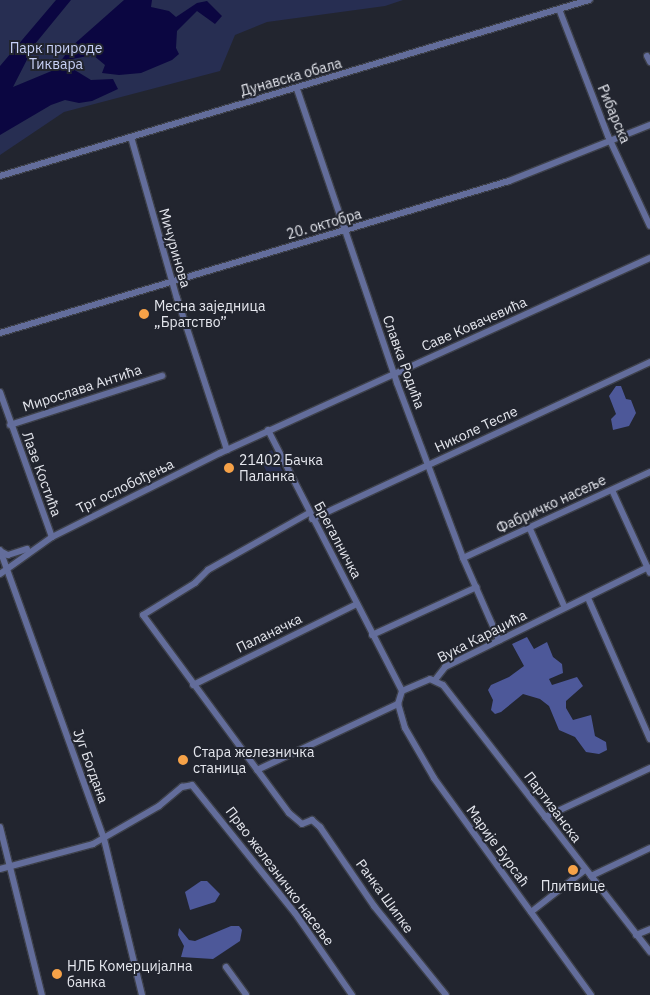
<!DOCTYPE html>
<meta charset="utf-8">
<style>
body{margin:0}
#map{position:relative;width:650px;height:995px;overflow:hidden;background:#22252f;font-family:"IBM Plex Sans",sans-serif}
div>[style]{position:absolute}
.green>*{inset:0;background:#272e52}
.forest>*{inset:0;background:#4d5899}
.water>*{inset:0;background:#0b0641}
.roads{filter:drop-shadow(1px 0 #3d404a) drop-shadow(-1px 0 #3d404a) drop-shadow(0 1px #3d404a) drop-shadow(0 -1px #3d404a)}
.minor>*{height:6px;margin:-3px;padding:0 3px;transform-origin:3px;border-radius:3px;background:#636d9b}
.dots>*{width:14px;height:14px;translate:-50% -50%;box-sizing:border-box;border:2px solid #22252f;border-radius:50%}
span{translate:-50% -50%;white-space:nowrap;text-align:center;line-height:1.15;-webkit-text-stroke:4px #22252f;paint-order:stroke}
.park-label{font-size:14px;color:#c8d1f7}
.street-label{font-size:14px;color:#e5e7ee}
.poi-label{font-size:14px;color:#e5e7ee}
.left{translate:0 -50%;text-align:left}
</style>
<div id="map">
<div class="green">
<i style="clip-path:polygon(0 0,403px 0,385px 6px,267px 22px,235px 35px,220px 71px,64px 112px,0 155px)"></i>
<i style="clip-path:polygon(272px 450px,283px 472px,270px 478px,259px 457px)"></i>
</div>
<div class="forest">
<i style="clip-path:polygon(616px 386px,621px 386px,626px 399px,631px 400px,636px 413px,629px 426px,613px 430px,611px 419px,616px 414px,609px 396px)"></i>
<i style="clip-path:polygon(527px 637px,534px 649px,547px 642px,553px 657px,562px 664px,563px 673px,549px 679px,552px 685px,577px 677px,583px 686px,566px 701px,566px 708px,573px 720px,591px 715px,595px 736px,606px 742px,607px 750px,599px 754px,586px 752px,575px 737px,559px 730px,549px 706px,540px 699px,523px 694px,501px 712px,495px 714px,491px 710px,493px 700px,488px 690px,491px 685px,509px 677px,524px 666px,512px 644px)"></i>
<i style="clip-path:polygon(201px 881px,207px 881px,220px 894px,215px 902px,190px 910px,185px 892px)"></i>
<i style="clip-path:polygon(231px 926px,239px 926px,242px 930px,240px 941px,213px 959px,181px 957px,184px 946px,178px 935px,179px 928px,189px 940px,195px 941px)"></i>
</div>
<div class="water">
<i style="clip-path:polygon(56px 0,71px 0,35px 44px,13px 87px,54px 70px,72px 46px,124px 0,152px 0,151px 7px,169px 11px,176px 17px,197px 3px,207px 1px,222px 16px,215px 24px,197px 11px,177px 31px,176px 48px,179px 54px,172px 60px,141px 73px,119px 75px,102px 73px,105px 65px,93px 55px,72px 59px,73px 69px,91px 80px,113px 79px,118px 89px,92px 101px,79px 103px,65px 100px,51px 105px,0 135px,0 66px)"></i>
</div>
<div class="roads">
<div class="minor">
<i style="left:559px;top:9px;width:136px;rotate:68.9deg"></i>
<i style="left:608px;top:136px;width:99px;rotate:65deg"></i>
<i style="left:647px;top:56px;width:7px;rotate:63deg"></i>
<i style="left:297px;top:89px;width:311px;rotate:71.2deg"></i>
<i style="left:397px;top:383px;width:187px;rotate:69.3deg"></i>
<i style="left:463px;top:558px;width:90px;rotate:66.3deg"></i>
<i style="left:131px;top:137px;width:167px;rotate:74.1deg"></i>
<i style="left:177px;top:298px;width:160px;rotate:71.8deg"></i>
<i style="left:0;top:176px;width:615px;rotate:-16.64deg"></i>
<i style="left:0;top:333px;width:531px;rotate:-16.63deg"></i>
<i style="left:509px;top:181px;width:152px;rotate:-21.7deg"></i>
<i style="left:0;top:392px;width:154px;rotate:70.3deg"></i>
<i style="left:10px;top:425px;width:160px;rotate:-17.9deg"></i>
<i style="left:268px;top:430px;width:293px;rotate:62.8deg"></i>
<i style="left:612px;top:490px;width:91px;rotate:65.4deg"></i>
<i style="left:309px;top:513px;width:116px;rotate:150.6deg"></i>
<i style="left:208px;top:570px;width:18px;rotate:135deg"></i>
<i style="left:195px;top:583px;width:61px;rotate:148.4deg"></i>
<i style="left:143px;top:615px;width:246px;rotate:53.6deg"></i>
<i style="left:289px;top:813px;width:17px;rotate:40deg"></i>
<i style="left:302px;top:824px;width:11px;rotate:-22deg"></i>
<i style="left:312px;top:820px;width:11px;rotate:41deg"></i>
<i style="left:320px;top:827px;width:96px;rotate:55.6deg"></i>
<i style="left:374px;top:906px;width:114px;rotate:51deg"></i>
<i style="left:312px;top:519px;width:373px;rotate:-24.9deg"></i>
<i style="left:530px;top:529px;width:86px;rotate:66.1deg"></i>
<i style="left:0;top:550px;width:307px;rotate:70.2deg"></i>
<i style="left:104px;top:839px;width:161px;rotate:76.3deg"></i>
<i style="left:0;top:551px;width:9px;rotate:27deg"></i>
<i style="left:8px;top:555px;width:20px;rotate:-18deg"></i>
<i style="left:463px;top:558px;width:206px;rotate:-24.7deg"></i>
<i style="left:0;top:574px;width:64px;rotate:-35.4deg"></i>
<i style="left:52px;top:537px;width:188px;rotate:-26.6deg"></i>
<i style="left:220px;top:453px;width:472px;rotate:-24.4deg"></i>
<i style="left:588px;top:598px;width:154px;rotate:66.3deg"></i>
<i style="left:372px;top:635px;width:115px;rotate:-24.6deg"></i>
<i style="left:435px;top:680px;width:16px;rotate:-52deg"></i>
<i style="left:445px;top:667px;width:226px;rotate:-26.2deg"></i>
<i style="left:193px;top:685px;width:183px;rotate:-26.3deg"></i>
<i style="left:257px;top:770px;width:156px;rotate:-25.1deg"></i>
<i style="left:545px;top:817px;width:116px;rotate:-25deg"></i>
<i style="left:0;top:827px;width:173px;rotate:76deg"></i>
<i style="left:0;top:869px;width:96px;rotate:-15deg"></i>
<i style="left:93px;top:844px;width:76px;rotate:-29.9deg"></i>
<i style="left:159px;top:806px;width:30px;rotate:-40deg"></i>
<i style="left:182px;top:787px;width:10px;rotate:-11deg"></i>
<i style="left:192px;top:785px;width:164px;rotate:51.2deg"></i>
<i style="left:295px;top:913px;width:100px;rotate:55.2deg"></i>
<i style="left:591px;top:876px;width:65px;rotate:-25.4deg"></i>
<i style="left:531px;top:912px;width:68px;rotate:-37.9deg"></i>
<i style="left:636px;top:935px;width:15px;rotate:-23deg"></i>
<i style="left:226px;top:967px;width:34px;rotate:54deg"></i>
<i style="left:591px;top:995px;width:268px;rotate:-125.9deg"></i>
<i style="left:434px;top:778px;width:58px;rotate:-120.1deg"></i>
<i style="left:405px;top:728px;width:25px;rotate:-106deg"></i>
<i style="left:398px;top:704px;width:14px;rotate:-73deg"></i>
<i style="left:402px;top:691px;width:30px;rotate:-23deg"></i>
<i style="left:430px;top:679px;width:14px;rotate:25deg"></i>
<i style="left:443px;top:685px;width:338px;rotate:52.2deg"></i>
</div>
</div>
<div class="dots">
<i style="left:144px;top:314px;background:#f6a248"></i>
<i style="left:229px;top:468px;background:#f6a248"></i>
<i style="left:183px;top:760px;background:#f6a248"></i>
<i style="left:573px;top:870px;background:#f6a248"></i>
<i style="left:57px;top:974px;background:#f6a248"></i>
</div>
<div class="park-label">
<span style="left:56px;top:56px">Парк природе<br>Тиквара</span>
</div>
<div class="street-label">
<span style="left:291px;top:77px;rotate:-16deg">Дунавска обала</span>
<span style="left:614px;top:114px;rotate:67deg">Рибарска</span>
<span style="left:324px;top:224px;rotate:-16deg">20. октобра</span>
<span style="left:175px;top:248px;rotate:74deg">Мичуринова</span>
<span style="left:474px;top:324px;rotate:-24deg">Саве Ковачевића</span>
<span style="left:404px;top:362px;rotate:70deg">Славка Родића</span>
<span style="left:82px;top:388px;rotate:-18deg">Мирослава Антића</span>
<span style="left:476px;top:429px;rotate:-25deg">Николе Тесле</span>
<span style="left:42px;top:474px;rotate:70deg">Лазе Костића</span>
<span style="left:125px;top:486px;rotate:-26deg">Трг ослобођења</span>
<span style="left:551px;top:504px;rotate:-25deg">Фабричко насеље</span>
<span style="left:338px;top:540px;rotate:62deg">Брегалничка</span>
<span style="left:269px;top:633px;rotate:-26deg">Паланачка</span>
<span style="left:482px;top:636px;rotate:-27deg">Вука Караџића</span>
<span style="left:91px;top:766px;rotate:70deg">Југ Богдана</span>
<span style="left:553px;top:807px;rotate:53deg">Партизанска</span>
<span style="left:498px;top:846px;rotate:54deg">Марије Бурсаћ</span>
<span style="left:280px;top:876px;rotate:53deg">Прво железничко насеље</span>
<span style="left:385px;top:896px;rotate:54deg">Ранка Шипке</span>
</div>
<div class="poi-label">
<span class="left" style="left:154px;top:314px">Месна заједница<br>„Братство”</span>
<span class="left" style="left:239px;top:468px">21402 Бачка<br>Паланка</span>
<span class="left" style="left:193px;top:760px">Стара железничка<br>станица</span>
<span style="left:573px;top:886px">Плитвице</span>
<span class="left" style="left:67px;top:974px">НЛБ Комерцијална<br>банка</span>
</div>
</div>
